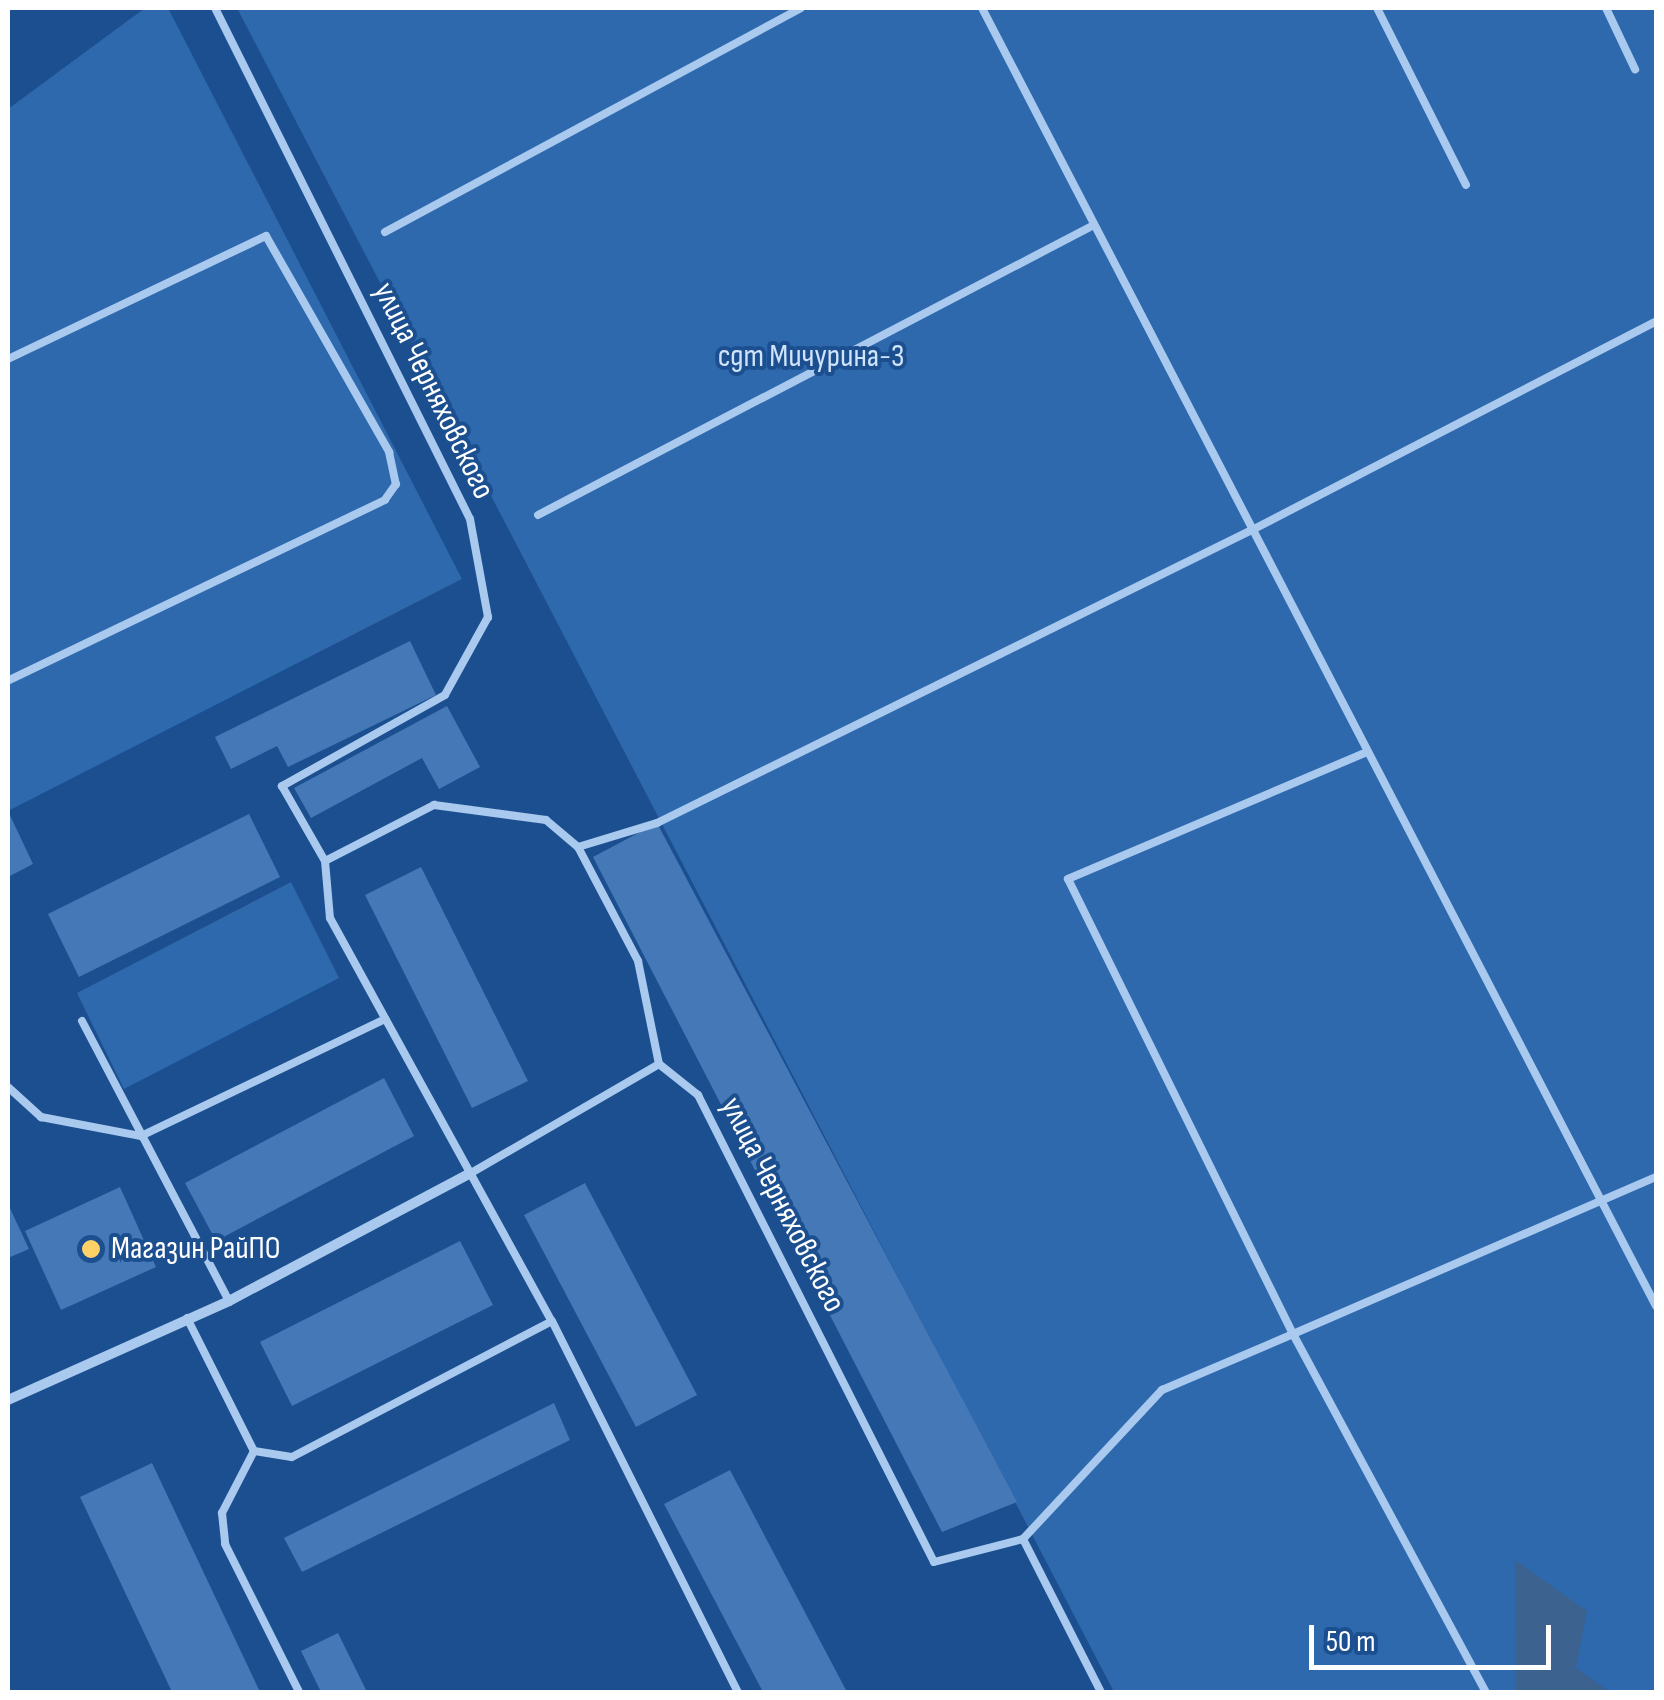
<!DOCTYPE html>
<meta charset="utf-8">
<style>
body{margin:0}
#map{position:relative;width:1664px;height:1700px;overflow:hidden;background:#1b4f8f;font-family:"Sofia Sans Condensed",sans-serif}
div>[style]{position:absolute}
.green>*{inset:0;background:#2e69ad}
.water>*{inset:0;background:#3c6290}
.building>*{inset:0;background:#4478b7}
.service>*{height:8px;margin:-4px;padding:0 4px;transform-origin:4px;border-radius:4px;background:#a9c9ee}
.minor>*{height:10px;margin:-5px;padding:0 5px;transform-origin:5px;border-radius:5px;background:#a9c9ee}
.dots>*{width:28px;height:28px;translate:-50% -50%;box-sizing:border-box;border:5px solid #1b4f8f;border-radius:50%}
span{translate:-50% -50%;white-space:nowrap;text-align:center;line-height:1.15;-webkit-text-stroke:8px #1b4f8f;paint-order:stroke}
.park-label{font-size:32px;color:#cfe3fa}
.street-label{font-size:32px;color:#fff}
.poi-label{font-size:32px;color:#fff}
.left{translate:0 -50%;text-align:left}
.frame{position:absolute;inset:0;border:10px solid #fff;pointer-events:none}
.scale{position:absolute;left:1309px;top:1625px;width:242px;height:45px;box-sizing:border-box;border:5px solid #fff;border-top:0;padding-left:12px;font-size:30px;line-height:35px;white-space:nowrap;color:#fff;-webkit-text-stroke:8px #1b4f8f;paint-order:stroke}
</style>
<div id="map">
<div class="green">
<i style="clip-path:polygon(145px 8px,168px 8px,462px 579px,8px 811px,8px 109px)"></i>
<i style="clip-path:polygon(237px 8px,1656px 8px,1656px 1692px,1610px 1692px,1575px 1668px,1516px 1561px,1518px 1692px,1114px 1692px)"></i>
<i style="clip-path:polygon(291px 882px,339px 978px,124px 1089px,77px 993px)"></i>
</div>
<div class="water">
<i style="clip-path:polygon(1515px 1560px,1587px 1611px,1576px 1668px,1610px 1692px,1516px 1691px)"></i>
</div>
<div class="building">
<i style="clip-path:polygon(410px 641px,436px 695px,288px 767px,277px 746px,231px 769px,215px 737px)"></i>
<i style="clip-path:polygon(447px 706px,480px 767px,439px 789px,422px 758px,311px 818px,294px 788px)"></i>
<i style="clip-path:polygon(8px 811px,33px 864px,8px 877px)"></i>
<i style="clip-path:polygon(249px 814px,280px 877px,79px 977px,48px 914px)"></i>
<i style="clip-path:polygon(657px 823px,1017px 1502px,942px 1532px,593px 857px)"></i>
<i style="clip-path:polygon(421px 867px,528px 1081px,472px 1108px,365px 895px)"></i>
<i style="clip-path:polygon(384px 1078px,414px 1136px,216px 1241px,185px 1183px)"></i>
<i style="clip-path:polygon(585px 1183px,697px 1395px,636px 1427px,524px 1215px)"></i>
<i style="clip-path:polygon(120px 1187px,156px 1267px,61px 1310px,25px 1231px)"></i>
<i style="clip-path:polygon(8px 1204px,29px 1249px,8px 1258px)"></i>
<i style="clip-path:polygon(460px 1241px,493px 1305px,292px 1406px,260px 1342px)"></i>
<i style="clip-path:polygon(554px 1403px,570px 1440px,302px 1572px,284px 1538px)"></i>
<i style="clip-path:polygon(152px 1463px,260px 1692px,172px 1692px,80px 1497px)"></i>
<i style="clip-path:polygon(730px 1470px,847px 1692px,763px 1692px,664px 1504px)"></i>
<i style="clip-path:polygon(338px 1633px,367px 1692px,321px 1692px,301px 1651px)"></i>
</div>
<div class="service">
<i style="left:215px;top:8px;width:571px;rotate:63.48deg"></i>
<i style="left:470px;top:519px;width:100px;rotate:79.6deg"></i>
<i style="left:488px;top:617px;width:89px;rotate:118.9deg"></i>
<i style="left:445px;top:695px;width:187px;rotate:150.8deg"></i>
<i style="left:282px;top:786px;width:86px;rotate:60.2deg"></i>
<i style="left:325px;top:861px;width:123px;rotate:-27.2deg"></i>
<i style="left:434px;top:805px;width:113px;rotate:7.6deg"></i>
<i style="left:546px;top:820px;width:42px;rotate:40.2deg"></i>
<i style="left:578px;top:847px;width:129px;rotate:62.2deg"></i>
<i style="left:638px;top:961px;width:105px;rotate:78.5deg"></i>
<i style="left:659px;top:1064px;width:50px;rotate:38.5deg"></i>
<i style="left:698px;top:1095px;width:523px;rotate:63.19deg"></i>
<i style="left:934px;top:1562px;width:92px;rotate:-14.5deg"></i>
<i style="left:1023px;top:1539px;width:172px;rotate:63deg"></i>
<i style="left:982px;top:8px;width:1463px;rotate:62.56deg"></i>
<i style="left:1377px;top:8px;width:198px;rotate:63.3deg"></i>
<i style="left:1606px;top:8px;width:68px;rotate:64.6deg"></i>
<i style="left:385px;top:232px;width:472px;rotate:-28.3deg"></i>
<i style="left:8px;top:359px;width:286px;rotate:-25.5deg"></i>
<i style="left:266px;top:236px;width:249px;rotate:60.3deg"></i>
<i style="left:389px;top:452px;width:33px;rotate:78deg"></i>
<i style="left:396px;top:484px;width:19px;rotate:125deg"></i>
<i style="left:385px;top:500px;width:418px;rotate:154.4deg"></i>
<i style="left:538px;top:515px;width:627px;rotate:-27.55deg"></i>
<i style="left:1367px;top:752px;width:325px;rotate:157deg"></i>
<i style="left:1068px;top:879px;width:508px;rotate:63.69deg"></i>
<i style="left:1293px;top:1334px;width:395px;rotate:-23.4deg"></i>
<i style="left:578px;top:847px;width:83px;rotate:-16.9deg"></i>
<i style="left:657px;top:823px;width:661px;rotate:-26.22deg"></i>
<i style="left:1250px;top:531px;width:457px;rotate:-27.3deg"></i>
<i style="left:325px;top:861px;width:57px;rotate:85deg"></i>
<i style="left:330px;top:918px;width:460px;rotate:61.2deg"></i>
<i style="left:552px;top:1321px;width:415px;rotate:63.4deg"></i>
<i style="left:82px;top:1021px;width:316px;rotate:62.3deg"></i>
<i style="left:8px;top:1087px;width:45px;rotate:42.3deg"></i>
<i style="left:41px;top:1117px;width:102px;rotate:10.8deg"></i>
<i style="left:141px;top:1136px;width:271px;rotate:-25.6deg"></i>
<i style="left:471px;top:1173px;width:217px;rotate:-30.1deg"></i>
<i style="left:187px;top:1318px;width:149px;rotate:63.3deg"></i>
<i style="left:254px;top:1451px;width:70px;rotate:117.3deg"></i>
<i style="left:222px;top:1513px;width:31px;rotate:84deg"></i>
<i style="left:225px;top:1544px;width:165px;rotate:63.4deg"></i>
<i style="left:254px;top:1451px;width:38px;rotate:9deg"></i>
<i style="left:292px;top:1457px;width:293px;rotate:-27.6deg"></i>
<i style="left:1023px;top:1539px;width:204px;rotate:-47deg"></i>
<i style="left:1162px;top:1390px;width:142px;rotate:-23.1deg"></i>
<i style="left:1293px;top:1334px;width:407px;rotate:61.7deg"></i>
</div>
<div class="minor">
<i style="left:8px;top:1400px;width:242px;rotate:-24.1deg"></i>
<i style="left:229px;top:1301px;width:274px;rotate:-27.9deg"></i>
</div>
<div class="dots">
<i style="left:91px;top:1249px;background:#ffd166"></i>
</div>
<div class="park-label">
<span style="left:811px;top:357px">сдт Мичурина-3</span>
</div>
<div class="street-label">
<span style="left:433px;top:391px;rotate:64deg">улица Черняховского</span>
<span style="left:782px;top:1205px;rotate:63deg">улица Черняховского</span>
</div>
<div class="poi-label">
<span class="left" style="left:111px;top:1249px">Магазин РайПО</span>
</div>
<div class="frame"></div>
<div class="scale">50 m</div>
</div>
